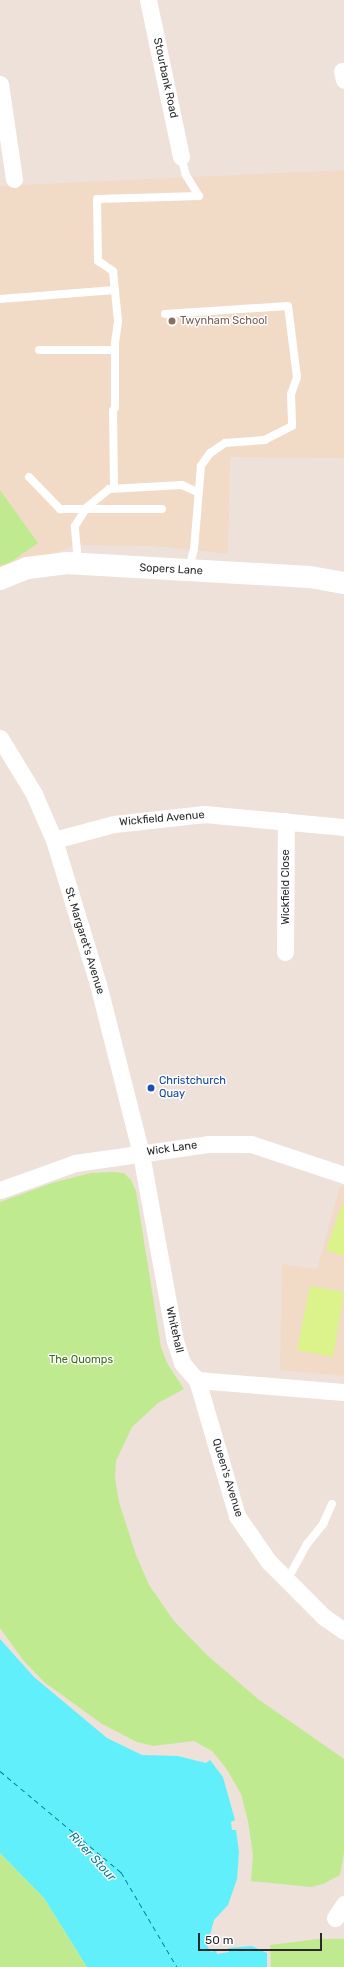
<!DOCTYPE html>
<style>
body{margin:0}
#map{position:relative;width:344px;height:1967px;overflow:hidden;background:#eee1da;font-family:Rubik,sans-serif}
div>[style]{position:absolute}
.education>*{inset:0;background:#f1dbc7}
.green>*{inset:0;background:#c0ea90}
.pitch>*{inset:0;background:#dbf38a}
.water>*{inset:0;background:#61f0fb}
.ferry>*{height:1px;margin-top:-0.5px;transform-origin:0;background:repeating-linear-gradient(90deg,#028298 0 5px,transparent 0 9px)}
.lane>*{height:8px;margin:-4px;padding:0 4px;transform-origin:4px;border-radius:4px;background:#fff}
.street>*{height:17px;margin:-8.5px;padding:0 8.5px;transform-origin:8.5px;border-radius:8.5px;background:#fff}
.secondary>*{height:22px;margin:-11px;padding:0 11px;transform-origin:11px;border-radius:11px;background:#fff}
.dots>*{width:11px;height:11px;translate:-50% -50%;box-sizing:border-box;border:2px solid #fff;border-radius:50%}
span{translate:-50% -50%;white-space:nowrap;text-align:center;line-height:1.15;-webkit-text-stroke:3px #fff;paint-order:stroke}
.street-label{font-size:11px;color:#2a2a2a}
.education-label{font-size:11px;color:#785e54}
.left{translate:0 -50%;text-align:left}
.transit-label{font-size:11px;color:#164399}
.park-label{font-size:11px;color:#376e12}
.water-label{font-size:12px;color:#028298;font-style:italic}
.scale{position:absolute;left:198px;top:1933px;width:124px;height:18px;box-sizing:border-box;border:2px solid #2a2a2a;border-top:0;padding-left:5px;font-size:12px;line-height:14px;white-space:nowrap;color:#2a2a2a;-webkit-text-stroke:3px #fff;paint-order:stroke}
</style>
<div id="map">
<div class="education">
<i style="clip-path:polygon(344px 170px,344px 458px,230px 457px,228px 554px,155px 546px,77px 545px,0 572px,0 186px)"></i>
<i style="clip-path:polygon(340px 1186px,344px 1187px,344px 1376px,280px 1370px,282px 1264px,317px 1269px)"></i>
</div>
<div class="green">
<i style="clip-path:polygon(0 490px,38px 543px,9px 563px,0 565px)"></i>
<i style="clip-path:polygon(112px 1172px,124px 1173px,131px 1180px,136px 1191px,161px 1347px,167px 1363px,184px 1389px,158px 1403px,132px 1427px,116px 1461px,115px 1478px,119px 1502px,136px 1555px,149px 1585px,174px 1621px,207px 1655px,258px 1699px,344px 1759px,344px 1853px,340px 1875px,323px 1884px,311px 1887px,251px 1881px,253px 1855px,248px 1821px,241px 1794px,226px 1768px,212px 1751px,194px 1741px,153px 1746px,137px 1742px,102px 1724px,44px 1682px,23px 1660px,0 1628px,0 1202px,55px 1182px,91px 1173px)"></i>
<i style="clip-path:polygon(0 1853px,44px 1898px,87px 1967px,0 1967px)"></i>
<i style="clip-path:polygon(318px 1939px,344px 1939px,344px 1967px,271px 1967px,270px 1945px)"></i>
</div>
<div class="pitch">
<i style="clip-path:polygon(342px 1205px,344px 1206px,344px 1256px,326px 1250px)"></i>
<i style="clip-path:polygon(310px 1286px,344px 1292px,333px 1357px,297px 1350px)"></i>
</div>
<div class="water">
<i style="clip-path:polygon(0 1639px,34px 1677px,107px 1738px,142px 1755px,178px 1756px,206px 1763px,210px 1760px,223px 1777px,235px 1820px,231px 1822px,232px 1830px,236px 1830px,239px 1852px,237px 1879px,228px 1905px,214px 1920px,207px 1946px,211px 1952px,216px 1950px,217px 1954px,229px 1952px,228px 1948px,252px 1946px,267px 1953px,267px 1967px,87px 1967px,44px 1898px,0 1853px)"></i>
</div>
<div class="ferry">
<i style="left:0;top:1771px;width:158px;rotate:39.9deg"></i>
<i style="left:121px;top:1872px;width:110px;rotate:59.5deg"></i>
</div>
<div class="lane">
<i style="left:0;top:299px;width:115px;rotate:-4.5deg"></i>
<i style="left:165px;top:314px;width:123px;rotate:-3.7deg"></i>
<i style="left:288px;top:306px;width:72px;rotate:82.8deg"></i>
<i style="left:297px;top:377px;width:18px;rotate:109deg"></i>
<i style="left:291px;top:394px;width:32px;rotate:88deg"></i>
<i style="left:292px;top:426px;width:30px;rotate:153deg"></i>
<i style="left:265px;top:440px;width:40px;rotate:175.7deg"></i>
<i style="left:225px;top:443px;width:18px;rotate:146deg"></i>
<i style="left:210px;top:453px;width:16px;rotate:125deg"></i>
<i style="left:201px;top:466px;width:83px;rotate:94.8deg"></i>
<i style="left:194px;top:549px;width:20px;rotate:105deg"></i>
<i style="left:39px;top:350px;width:76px"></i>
<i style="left:29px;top:477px;width:45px;rotate:45.9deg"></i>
<i style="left:60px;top:509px;width:102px"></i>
<i style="left:114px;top:488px;width:77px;rotate:-90.7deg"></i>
<i style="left:113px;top:411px;width:4px;rotate:-63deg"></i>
<i style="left:115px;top:407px;width:64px;rotate:-90deg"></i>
<i style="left:115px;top:343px;width:22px;rotate:-82deg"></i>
<i style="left:118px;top:321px;width:50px;rotate:-95.7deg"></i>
<i style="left:113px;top:271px;width:18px;rotate:-146deg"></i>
<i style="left:98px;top:261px;width:62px;rotate:-90.9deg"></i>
<i style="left:97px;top:199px;width:102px;rotate:-1.7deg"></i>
<i style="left:199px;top:196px;width:25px;rotate:-122deg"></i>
<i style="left:186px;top:175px;width:19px;rotate:-106deg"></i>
<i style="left:78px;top:563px;width:37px;rotate:-95deg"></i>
<i style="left:75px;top:526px;width:22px;rotate:-58deg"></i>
<i style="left:87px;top:507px;width:28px;rotate:-39deg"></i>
<i style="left:109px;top:489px;width:73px;rotate:-3.1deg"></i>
<i style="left:182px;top:485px;width:17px;rotate:25deg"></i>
<i style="left:287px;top:1580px;width:41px;rotate:-60.9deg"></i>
<i style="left:307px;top:1544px;width:26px;rotate:-51deg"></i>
<i style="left:323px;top:1524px;width:22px;rotate:-66deg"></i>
</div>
<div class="street">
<i style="left:148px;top:0;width:160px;rotate:78.1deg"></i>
<i style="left:342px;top:71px;width:9px;rotate:77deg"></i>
<i style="left:0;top:84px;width:96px;rotate:81.6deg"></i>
<i style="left:0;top:738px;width:66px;rotate:58.7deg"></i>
<i style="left:34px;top:794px;width:50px;rotate:66.5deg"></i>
<i style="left:54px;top:840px;width:151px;rotate:73deg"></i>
<i style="left:98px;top:984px;width:175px;rotate:75.8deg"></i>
<i style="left:141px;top:1154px;width:190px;rotate:79.7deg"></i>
<i style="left:175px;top:1341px;width:23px;rotate:72deg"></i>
<i style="left:182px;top:1363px;width:23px;rotate:49deg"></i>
<i style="left:197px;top:1380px;width:142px;rotate:73.6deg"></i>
<i style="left:237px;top:1516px;width:56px;rotate:55.2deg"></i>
<i style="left:269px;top:1562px;width:78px;rotate:45deg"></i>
<i style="left:324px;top:1617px;width:24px;rotate:35deg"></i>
<i style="left:54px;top:840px;width:62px;rotate:-14.9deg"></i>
<i style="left:114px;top:824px;width:91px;rotate:-6.3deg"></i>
<i style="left:204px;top:814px;width:141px;rotate:5.3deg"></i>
<i style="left:285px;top:952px;width:131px;rotate:-89.6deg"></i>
<i style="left:0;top:1190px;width:80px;rotate:-19.8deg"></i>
<i style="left:75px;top:1163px;width:134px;rotate:-8.1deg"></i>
<i style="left:208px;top:1144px;width:43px"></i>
<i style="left:251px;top:1144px;width:98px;rotate:18.4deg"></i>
<i style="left:197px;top:1380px;width:147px;rotate:4.7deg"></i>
<i style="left:335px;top:1918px;width:17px;rotate:-57deg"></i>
</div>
<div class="secondary">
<i style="left:0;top:579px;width:29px;rotate:-22deg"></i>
<i style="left:27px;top:568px;width:39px;rotate:-7deg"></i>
<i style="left:66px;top:563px;width:244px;rotate:3.3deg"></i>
<i style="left:310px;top:577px;width:35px;rotate:10deg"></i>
</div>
<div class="dots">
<i style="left:172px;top:321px;background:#8d6e63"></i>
<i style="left:151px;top:1088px;background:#1a4fb4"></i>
</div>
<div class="street-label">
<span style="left:165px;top:78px;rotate:78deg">Stourbank Road</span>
<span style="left:171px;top:570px;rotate:3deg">Sopers Lane</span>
<span style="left:162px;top:819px;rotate:-5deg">Wickfield Avenue</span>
<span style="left:286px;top:887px;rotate:-90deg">Wickfield Close</span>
<span style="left:84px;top:941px;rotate:73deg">St. Margaret's Avenue</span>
<span style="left:172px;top:1149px;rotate:-8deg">Wick Lane</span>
<span style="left:174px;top:1330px;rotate:77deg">Whitehall</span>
<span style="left:227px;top:1478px;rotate:73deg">Queen's Avenue</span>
</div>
<div class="education-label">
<span class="left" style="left:180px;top:321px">Twynham School</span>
</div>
<div class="transit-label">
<span class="left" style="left:159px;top:1088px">Christchurch<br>Quay</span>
</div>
<div class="park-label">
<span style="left:81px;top:1360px">The Quomps</span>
</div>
<div class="water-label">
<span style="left:92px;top:1857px;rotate:47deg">River Stour</span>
</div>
<div class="scale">50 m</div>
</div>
